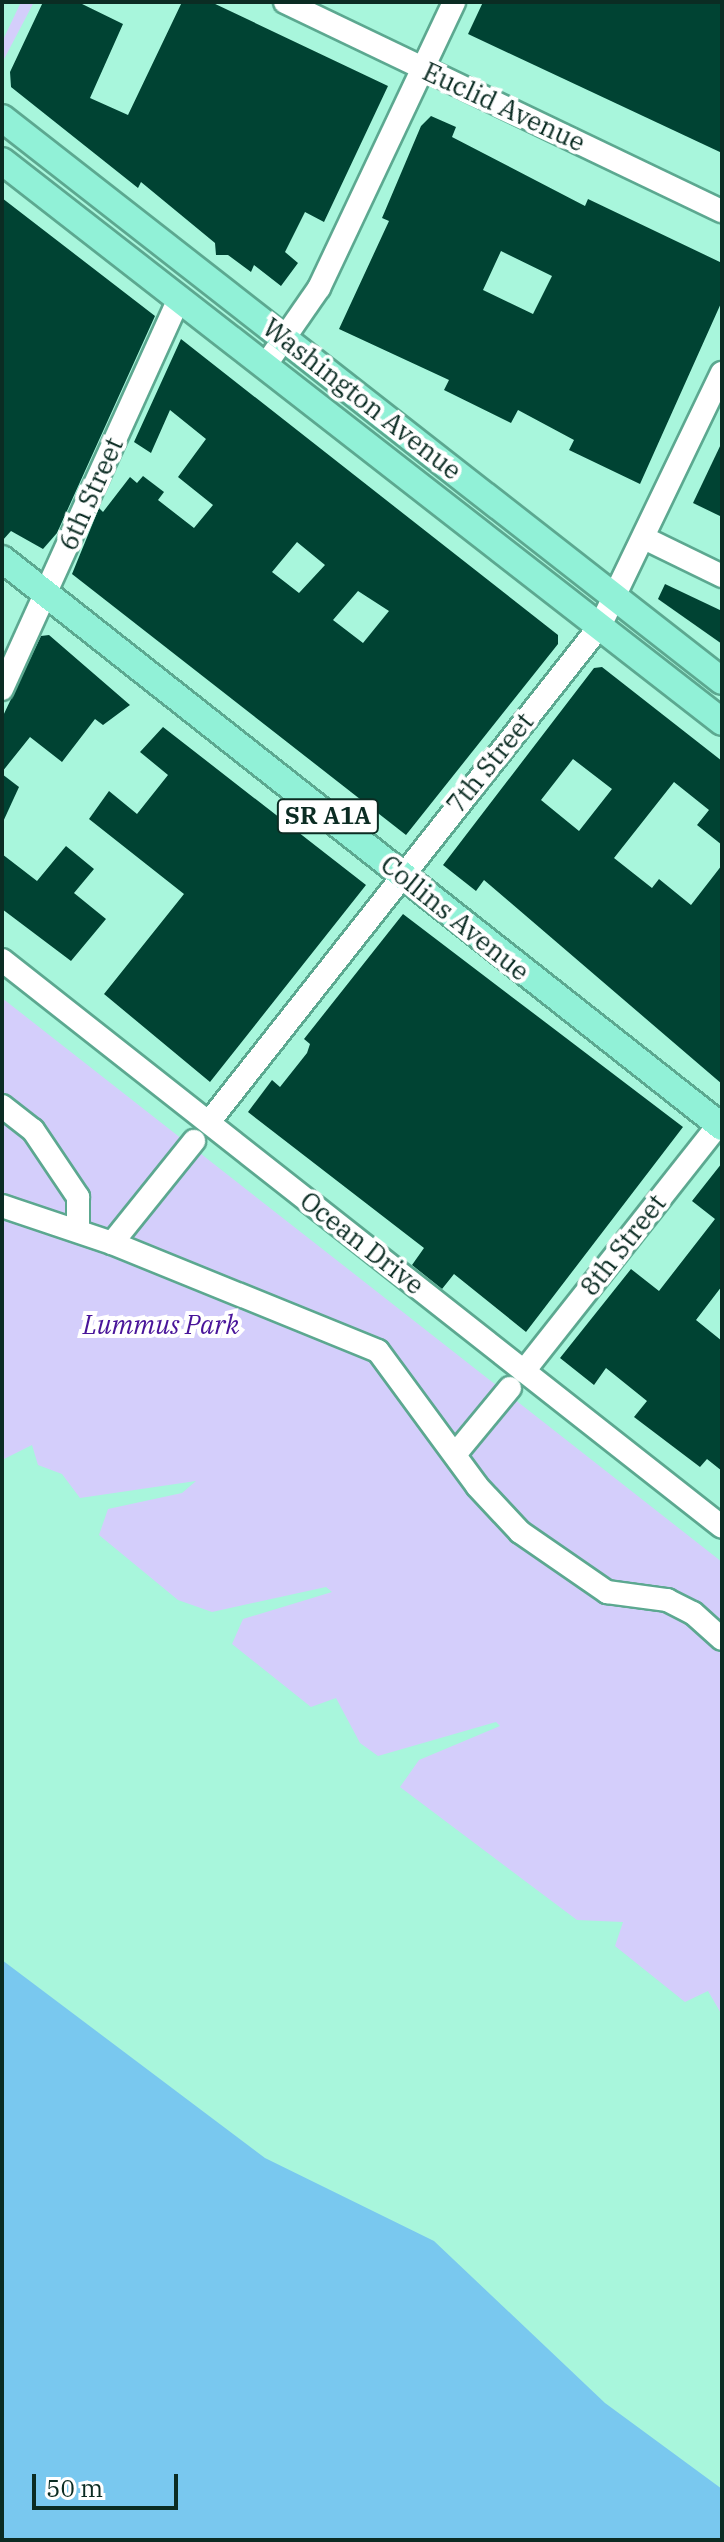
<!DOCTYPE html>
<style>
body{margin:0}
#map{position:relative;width:724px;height:2542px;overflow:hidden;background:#a8f6dc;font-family:"IBM Plex Serif",serif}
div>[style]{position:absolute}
.green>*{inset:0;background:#d4cefb}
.water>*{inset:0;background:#79c8ef}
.building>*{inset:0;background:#004333}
.roads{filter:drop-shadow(2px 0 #5ca890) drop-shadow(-2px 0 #5ca890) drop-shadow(0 2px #5ca890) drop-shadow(0 -2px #5ca890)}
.minor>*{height:22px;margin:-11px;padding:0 11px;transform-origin:11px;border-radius:11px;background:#fff}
.major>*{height:26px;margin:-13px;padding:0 13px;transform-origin:13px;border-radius:13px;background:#91f1d7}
span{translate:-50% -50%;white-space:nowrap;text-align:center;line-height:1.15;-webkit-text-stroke:8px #fff;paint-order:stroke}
.shield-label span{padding:2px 6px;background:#fff;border:2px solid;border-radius:6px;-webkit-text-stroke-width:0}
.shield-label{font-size:24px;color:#0b2c23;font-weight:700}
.street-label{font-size:26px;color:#0b2c23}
.park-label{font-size:26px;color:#481499;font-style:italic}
.frame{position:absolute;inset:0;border:4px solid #0b2c23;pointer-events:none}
.scale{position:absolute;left:32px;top:2474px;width:146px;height:36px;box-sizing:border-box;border:4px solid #0b2c23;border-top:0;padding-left:10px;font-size:24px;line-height:28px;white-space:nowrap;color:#0b2c23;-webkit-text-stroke:6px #fff;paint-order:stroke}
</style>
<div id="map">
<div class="green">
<i style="clip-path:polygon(21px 2px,34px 2px,2px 63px,2px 42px)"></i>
<i style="clip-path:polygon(2px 998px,722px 1562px,722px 2015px,708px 1991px,685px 2002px,615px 1946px,623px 1922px,577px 1920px,400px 1787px,419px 1760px,500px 1726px,496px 1722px,378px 1756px,360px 1743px,336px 1698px,311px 1707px,232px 1644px,243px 1619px,332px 1592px,326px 1587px,212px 1612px,178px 1600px,99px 1535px,108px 1509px,182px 1493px,196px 1481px,80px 1498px,62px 1474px,38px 1465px,32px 1445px,2px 1460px)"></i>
</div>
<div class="water">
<i style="clip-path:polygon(2px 1960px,265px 2158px,434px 2241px,605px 2403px,722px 2489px,722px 2540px,2px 2540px)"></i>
</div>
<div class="building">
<i style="clip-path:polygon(43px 2px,78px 2px,123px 24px,90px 98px,128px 115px,182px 2px,211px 2px,388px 86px,324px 222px,305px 212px,285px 252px,298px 263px,281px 286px,254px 265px,251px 272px,228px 255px,216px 255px,215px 243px,141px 182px,138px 188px,11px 87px,10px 72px)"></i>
<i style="clip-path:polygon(483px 2px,722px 2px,722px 153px,468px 34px)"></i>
<i style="clip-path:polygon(evenodd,431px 116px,456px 127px,452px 137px,585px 206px,588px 199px,722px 263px,722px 301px,640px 484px,569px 450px,574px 440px,518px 410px,511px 423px,444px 390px,449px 380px,339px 329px,389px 221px,382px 218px,421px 126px,431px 116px,501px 251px,552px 276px,533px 314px,483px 290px,501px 251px)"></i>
<i style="clip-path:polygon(2px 198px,155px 316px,57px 533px,43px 549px,11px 531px,2px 541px)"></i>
<i style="clip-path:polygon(evenodd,181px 339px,558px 635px,558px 644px,406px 835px,72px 574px,99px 508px,103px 512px,130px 477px,137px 483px,143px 476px,164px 492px,158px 500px,194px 528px,213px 505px,178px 477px,206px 439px,170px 410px,151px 453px,134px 442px,181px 339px,297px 542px,325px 565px,299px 593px,272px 572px,297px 542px,181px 339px,358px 591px,389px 611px,363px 643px,333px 620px,358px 591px)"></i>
<i style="clip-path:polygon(722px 442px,722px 517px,693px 503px)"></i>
<i style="clip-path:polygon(665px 584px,722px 611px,722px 644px,658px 599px)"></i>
<i style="clip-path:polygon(49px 635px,130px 705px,103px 725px,95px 719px,62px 762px,30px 737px,2px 772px,2px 718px,41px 636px)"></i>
<i style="clip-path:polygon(evenodd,602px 667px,722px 761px,722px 845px,697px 825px,709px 810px,674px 782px,614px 858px,652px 888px,659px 879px,691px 905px,722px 865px,722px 1084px,484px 880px,476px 891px,443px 865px,594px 668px,602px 667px,573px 759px,612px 789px,579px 831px,541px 800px,573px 759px)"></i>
<i style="clip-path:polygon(163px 727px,366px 885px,210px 1082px,104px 994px,184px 894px,89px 819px,109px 791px,137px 814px,168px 775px,140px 752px)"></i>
<i style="clip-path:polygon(2px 774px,19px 787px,2px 824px)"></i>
<i style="clip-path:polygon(66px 846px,94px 869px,74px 893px,106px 919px,71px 961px,2px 909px,2px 854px,37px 881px)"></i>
<i style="clip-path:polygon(403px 914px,683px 1127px,526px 1332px,454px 1274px,442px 1289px,412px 1265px,424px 1248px,248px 1112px,272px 1080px,280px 1087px,307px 1053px,310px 1044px,304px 1039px)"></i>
<i style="clip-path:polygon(722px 1163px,722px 1286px,696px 1320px,722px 1341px,722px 1471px,707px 1459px,700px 1467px,634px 1417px,647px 1401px,606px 1368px,594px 1385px,560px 1358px,631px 1269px,659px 1291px,715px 1219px,692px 1201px)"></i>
</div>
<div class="roads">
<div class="minor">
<i style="left:285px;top:2px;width:484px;rotate:25.6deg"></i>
<i style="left:267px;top:363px;width:91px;rotate:-55.3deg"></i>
<i style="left:319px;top:288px;width:316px;rotate:-64.7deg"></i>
<i style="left:644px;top:538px;width:87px;rotate:26deg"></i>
<i style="left:2px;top:689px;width:429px;rotate:-65.6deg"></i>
<i style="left:2px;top:960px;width:916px;rotate:38.22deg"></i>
<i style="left:2px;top:1106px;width:39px;rotate:38deg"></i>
<i style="left:33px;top:1130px;width:81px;rotate:56.1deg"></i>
<i style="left:78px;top:1197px;width:33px;rotate:90deg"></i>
<i style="left:209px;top:1122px;width:632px;rotate:-51.75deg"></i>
<i style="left:600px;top:626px;width:281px;rotate:-64.3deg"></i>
<i style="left:2px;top:1206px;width:116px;rotate:18.6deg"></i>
<i style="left:112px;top:1243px;width:287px;rotate:22.1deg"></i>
<i style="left:378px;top:1351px;width:167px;rotate:53.7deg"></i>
<i style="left:477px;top:1486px;width:63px;rotate:46.9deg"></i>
<i style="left:520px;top:1532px;width:106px;rotate:34.6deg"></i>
<i style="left:607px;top:1592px;width:61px;rotate:7.6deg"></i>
<i style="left:667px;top:1600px;width:29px;rotate:27deg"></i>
<i style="left:693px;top:1613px;width:39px;rotate:42deg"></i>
<i style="left:112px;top:1243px;width:131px;rotate:-51.2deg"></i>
<i style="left:524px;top:1371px;width:320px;rotate:-51.7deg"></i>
<i style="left:457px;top:1452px;width:83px;rotate:-50.4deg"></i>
</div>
<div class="major">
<i style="left:2px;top:118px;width:914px;rotate:38.02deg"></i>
<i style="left:2px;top:161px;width:913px;rotate:37.92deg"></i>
<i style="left:2px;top:559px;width:917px;rotate:38.27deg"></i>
</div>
</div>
<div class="shield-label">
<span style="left:328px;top:816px">SR A1A</span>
</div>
<div class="street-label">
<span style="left:504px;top:107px;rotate:25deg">Euclid Avenue</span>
<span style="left:362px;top:399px;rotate:38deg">Washington Avenue</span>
<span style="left:91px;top:494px;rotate:-66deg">6th Street</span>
<span style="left:490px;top:763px;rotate:-51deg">7th Street</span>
<span style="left:455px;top:918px;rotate:39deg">Collins Avenue</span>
<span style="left:362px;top:1243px;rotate:38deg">Ocean Drive</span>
<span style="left:623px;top:1245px;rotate:-52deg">8th Street</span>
</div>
<div class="park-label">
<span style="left:161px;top:1325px">Lummus Park</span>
</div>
<div class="frame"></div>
<div class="scale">50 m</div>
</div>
